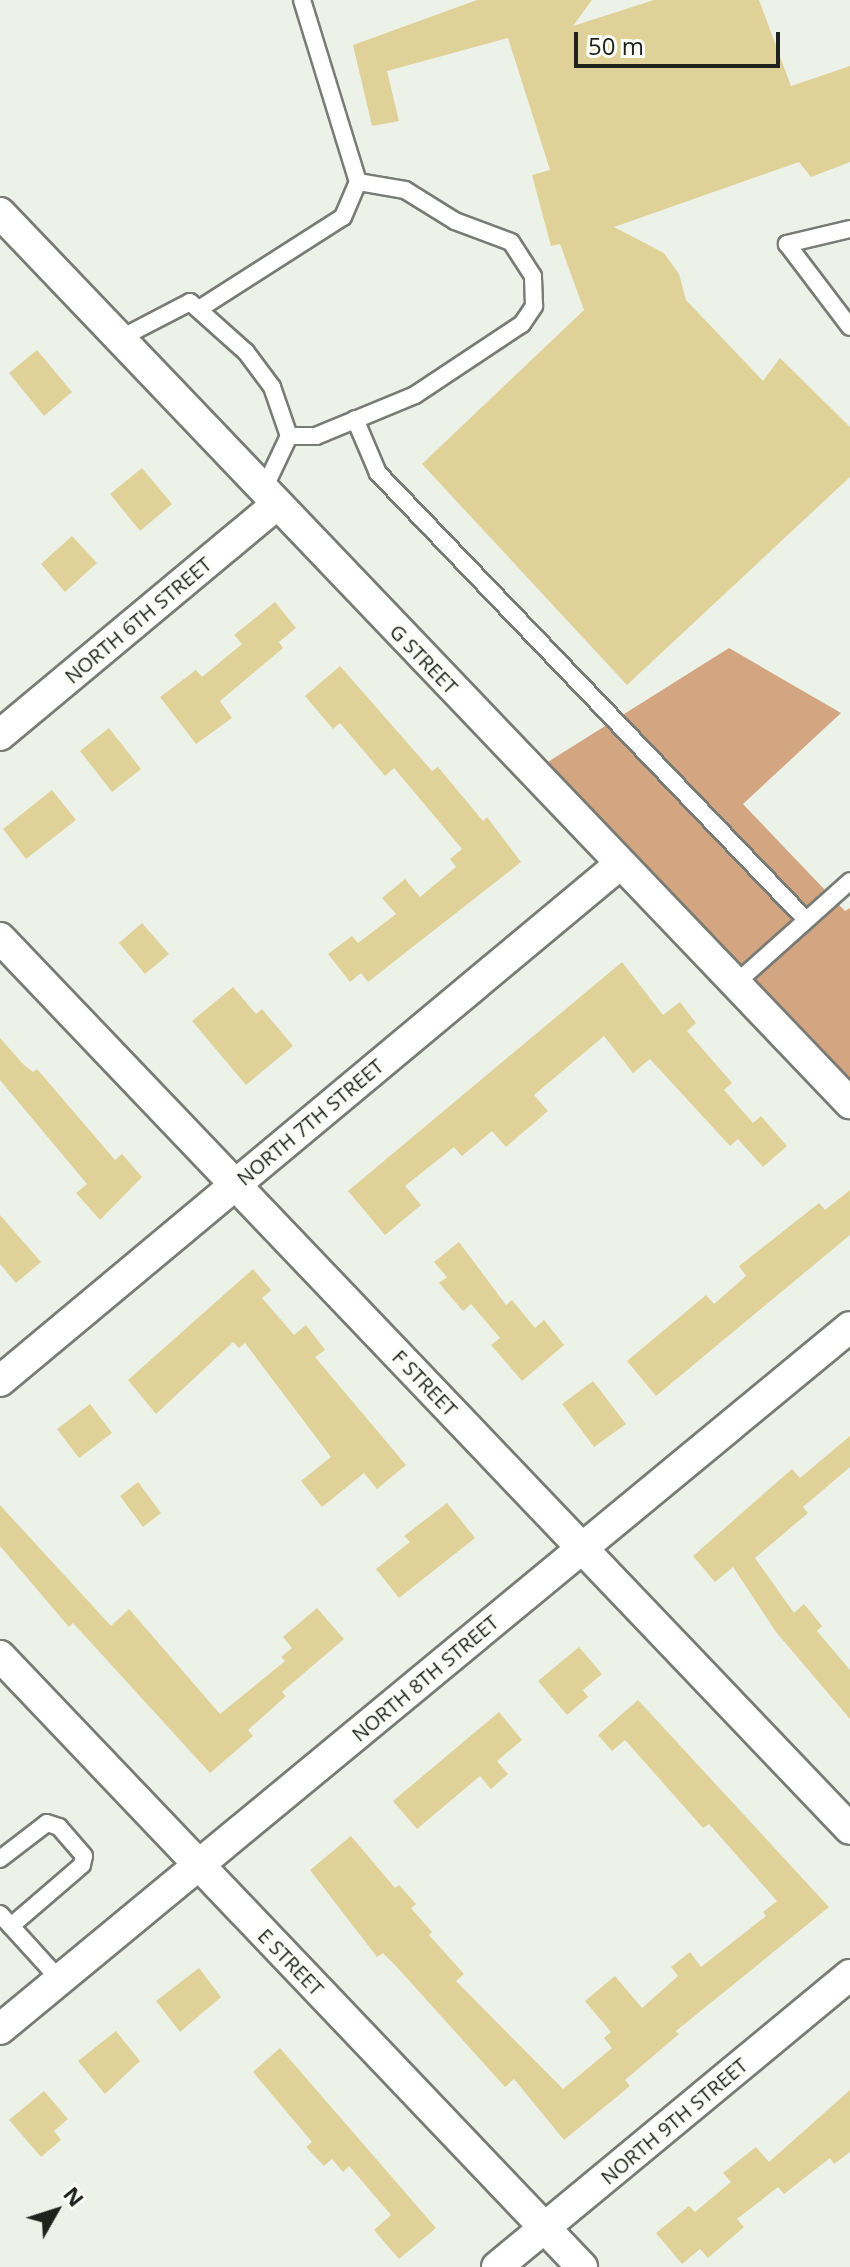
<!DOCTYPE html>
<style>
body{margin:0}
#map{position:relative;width:850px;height:2267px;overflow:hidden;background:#edf2e8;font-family:"Open Sans",sans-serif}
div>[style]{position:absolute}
.forest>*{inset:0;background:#d3a580}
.building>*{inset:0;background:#e0d199}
.roads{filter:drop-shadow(2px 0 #787c74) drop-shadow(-2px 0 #787c74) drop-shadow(0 2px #787c74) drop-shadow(0 -2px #787c74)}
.service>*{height:16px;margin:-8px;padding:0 8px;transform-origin:8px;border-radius:8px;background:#fff}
.minor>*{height:30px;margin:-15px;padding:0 15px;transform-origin:15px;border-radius:15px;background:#fff}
span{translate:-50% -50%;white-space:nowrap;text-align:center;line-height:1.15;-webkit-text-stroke:6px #fbfff7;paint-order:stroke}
.street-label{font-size:20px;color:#1f211d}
.north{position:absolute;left:16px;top:2171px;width:80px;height:80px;-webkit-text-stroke:6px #fbfff7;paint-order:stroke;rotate:51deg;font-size:22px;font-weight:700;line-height:32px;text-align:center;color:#1f211d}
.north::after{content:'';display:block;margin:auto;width:28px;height:36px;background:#1f211d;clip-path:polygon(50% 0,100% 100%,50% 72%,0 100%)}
.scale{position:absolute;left:574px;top:32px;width:206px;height:36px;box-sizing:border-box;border:4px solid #1f211d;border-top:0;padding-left:10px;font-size:24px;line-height:28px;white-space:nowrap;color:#1f211d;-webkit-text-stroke:6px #fbfff7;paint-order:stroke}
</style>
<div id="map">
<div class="forest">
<i style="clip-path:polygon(729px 648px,841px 713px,743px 804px,845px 911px,850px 908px,850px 1105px,532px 772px)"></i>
</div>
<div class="building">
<i style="clip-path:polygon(477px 0,592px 0,573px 26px,654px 0,759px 0,791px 86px,850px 66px,850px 162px,811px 177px,799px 162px,614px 227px,664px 253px,679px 274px,686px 300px,763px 381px,780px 358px,850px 427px,850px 477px,627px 685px,422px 464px,584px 310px,560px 244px,551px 246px,532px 175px,550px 170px,508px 38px,387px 71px,399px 121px,372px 126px,353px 45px)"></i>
<i style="clip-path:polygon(37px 350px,72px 392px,44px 416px,9px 373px)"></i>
<i style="clip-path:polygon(142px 468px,172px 504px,140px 531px,110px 494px)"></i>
<i style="clip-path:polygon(72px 536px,97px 563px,65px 592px,41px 564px)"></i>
<i style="clip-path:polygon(275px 602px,296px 628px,279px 642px,283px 648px,220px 701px,232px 718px,196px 744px,160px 697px,196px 670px,202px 677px,242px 644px,234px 635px)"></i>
<i style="clip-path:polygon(340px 666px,432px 771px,438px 767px,483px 821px,487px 817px,521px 862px,368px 982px,361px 973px,350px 982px,328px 954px,352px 936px,358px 943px,396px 914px,382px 898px,405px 879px,420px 897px,456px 867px,450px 859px,462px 849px,394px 768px,385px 776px,340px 723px,333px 729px,305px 696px)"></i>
<i style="clip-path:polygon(109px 728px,141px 769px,112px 792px,80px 751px)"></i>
<i style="clip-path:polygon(52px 790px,76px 820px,26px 859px,3px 829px)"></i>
<i style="clip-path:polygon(142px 923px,169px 954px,145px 974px,119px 943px)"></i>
<i style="clip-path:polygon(622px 962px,663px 1015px,680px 1002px,696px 1023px,687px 1031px,732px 1083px,724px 1090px,753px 1123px,761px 1116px,787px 1146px,763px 1167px,738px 1139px,730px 1146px,650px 1059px,633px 1073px,604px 1036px,534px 1095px,548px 1111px,506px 1147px,492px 1131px,462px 1156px,454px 1147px,405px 1186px,421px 1205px,385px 1235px,348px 1191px)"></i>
<i style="clip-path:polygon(233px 987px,256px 1014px,262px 1009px,293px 1046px,246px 1085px,192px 1021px)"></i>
<i style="clip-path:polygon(0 1038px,23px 1064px,33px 1072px,37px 1069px,115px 1160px,122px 1154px,142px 1177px,100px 1220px,76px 1193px,87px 1184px,0 1080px)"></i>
<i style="clip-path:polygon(850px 1190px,850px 1235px,656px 1396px,627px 1361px,706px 1295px,714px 1304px,746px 1276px,739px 1266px,819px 1203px,825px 1210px)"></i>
<i style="clip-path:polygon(0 1215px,41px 1262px,16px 1283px,0 1264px)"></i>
<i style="clip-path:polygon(459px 1242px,506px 1305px,512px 1300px,535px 1328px,544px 1320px,564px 1345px,522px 1381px,491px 1345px,500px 1338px,471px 1304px,463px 1311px,439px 1283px,447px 1277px,434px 1262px)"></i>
<i style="clip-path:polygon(253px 1269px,271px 1290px,262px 1298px,294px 1335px,306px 1325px,325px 1350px,315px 1357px,406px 1465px,377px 1489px,364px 1473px,322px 1507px,301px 1481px,331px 1457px,245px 1343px,239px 1348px,233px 1342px,156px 1414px,128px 1380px)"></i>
<i style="clip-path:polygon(593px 1381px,626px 1424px,594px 1447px,562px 1404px)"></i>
<i style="clip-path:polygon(90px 1404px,112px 1433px,79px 1458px,57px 1429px)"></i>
<i style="clip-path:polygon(850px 1436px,850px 1467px,803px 1507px,808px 1513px,755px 1558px,794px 1613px,804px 1604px,822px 1626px,817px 1631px,850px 1670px,850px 1719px,776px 1632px,733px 1567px,715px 1582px,693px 1556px,792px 1469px,800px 1478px)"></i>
<i style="clip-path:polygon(138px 1482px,161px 1513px,143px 1527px,120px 1496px)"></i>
<i style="clip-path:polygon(447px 1503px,475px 1538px,399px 1598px,376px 1569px,410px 1542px,404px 1536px)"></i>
<i style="clip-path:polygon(0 1505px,111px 1626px,129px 1609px,220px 1714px,285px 1661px,281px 1657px,292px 1648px,283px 1637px,317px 1608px,344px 1639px,282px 1692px,286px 1696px,248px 1730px,253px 1736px,210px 1773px,73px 1623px,69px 1627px,0 1546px)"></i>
<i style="clip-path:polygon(579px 1647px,602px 1674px,583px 1690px,588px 1697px,567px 1715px,538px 1681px)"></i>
<i style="clip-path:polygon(638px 1700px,829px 1907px,676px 2031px,679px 2034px,625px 2080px,630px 2086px,564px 2140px,514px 2079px,505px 2087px,395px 1965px,383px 1953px,377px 1957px,310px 1870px,351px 1836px,395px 1888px,399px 1885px,416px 1904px,411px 1908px,432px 1932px,429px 1935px,464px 1974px,456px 1981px,563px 2089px,612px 2048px,604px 2038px,611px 2032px,585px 2001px,615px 1976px,642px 2008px,678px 1976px,671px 1967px,690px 1952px,701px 1967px,766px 1916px,763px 1912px,777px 1901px,709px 1824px,703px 1828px,625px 1740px,612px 1751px,598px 1735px)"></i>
<i style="clip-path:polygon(499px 1712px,522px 1740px,497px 1761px,508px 1774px,491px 1789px,480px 1776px,417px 1829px,393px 1801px)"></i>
<i style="clip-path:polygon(199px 1968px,221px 1997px,180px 2032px,156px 2001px)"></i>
<i style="clip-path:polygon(116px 2031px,140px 2061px,105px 2094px,78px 2061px)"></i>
<i style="clip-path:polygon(280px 2048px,436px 2228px,399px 2259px,374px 2230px,391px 2215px,349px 2166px,343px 2172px,332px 2159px,324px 2166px,306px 2147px,312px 2142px,253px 2072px)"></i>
<i style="clip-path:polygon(850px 2090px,850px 2152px,834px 2164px,830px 2158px,784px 2194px,778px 2187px,737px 2219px,744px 2227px,708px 2258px,700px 2249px,682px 2264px,656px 2233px,689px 2206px,695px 2212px,731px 2182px,723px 2173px,756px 2147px,769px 2162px)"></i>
<i style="clip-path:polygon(44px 2091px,68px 2119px,54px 2131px,61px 2140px,41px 2157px,9px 2120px)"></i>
</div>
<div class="roads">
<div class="service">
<i style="left:850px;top:229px;width:65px;rotate:166.6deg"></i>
<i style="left:787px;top:244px;width:104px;rotate:52.8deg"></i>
<i style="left:199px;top:309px;width:171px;rotate:-32.6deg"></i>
<i style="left:343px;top:217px;width:38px;rotate:-67deg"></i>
<i style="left:358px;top:182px;width:190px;rotate:-107.1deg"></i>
<i style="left:119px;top:339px;width:80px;rotate:-27.5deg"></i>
<i style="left:190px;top:302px;width:75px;rotate:41.8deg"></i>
<i style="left:246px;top:352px;width:44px;rotate:53.4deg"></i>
<i style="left:272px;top:387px;width:52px;rotate:70.9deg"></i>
<i style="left:289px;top:436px;width:61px;rotate:115.3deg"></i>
<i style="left:355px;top:419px;width:59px;rotate:66.9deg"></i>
<i style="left:378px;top:473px;width:619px;rotate:46.24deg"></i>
<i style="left:289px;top:436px;width:27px"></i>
<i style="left:316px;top:436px;width:107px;rotate:-22.5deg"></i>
<i style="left:415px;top:395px;width:128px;rotate:-33.6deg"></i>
<i style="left:522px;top:324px;width:22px;rotate:-56deg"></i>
<i style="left:534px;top:306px;width:30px;rotate:-92deg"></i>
<i style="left:533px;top:276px;width:40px;rotate:-122.9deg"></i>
<i style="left:511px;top:242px;width:60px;rotate:-159.4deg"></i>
<i style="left:455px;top:221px;width:59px;rotate:-148.2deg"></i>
<i style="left:405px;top:190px;width:48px;rotate:-170.3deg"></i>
<i style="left:735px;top:984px;width:154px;rotate:-41.8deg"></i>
<i style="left:0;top:1859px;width:59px;rotate:-37.5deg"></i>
<i style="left:47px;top:1823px;width:13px;rotate:18deg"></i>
<i style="left:59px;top:1827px;width:38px;rotate:49deg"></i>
<i style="left:84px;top:1856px;width:9px;rotate:103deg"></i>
<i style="left:82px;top:1865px;width:94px;rotate:139.3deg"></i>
<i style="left:0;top:1914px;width:89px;rotate:47.7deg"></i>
</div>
<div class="minor">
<i style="left:0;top:213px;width:1231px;rotate:46.32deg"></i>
<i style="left:0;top:735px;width:359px;rotate:-39.8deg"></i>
<i style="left:0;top:938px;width:1231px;rotate:46.35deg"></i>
<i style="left:0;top:1381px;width:807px;rotate:-39.82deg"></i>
<i style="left:0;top:1656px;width:844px;rotate:46.39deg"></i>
<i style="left:0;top:2029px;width:1102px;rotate:-39.55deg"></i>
<i style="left:497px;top:2267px;width:458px;rotate:-39.6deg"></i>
</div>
</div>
<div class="street-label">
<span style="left:138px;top:620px;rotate:-40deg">NORTH 6TH STREET</span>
<span style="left:424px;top:659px;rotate:46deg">G STREET</span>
<span style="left:310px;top:1122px;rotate:-40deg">NORTH 7TH STREET</span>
<span style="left:425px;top:1383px;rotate:46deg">F STREET</span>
<span style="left:425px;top:1678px;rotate:-40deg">NORTH 8TH STREET</span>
<span style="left:291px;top:1962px;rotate:46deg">E STREET</span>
<span style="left:674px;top:2121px;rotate:-40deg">NORTH 9TH STREET</span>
</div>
<div class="north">N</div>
<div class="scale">50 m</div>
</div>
